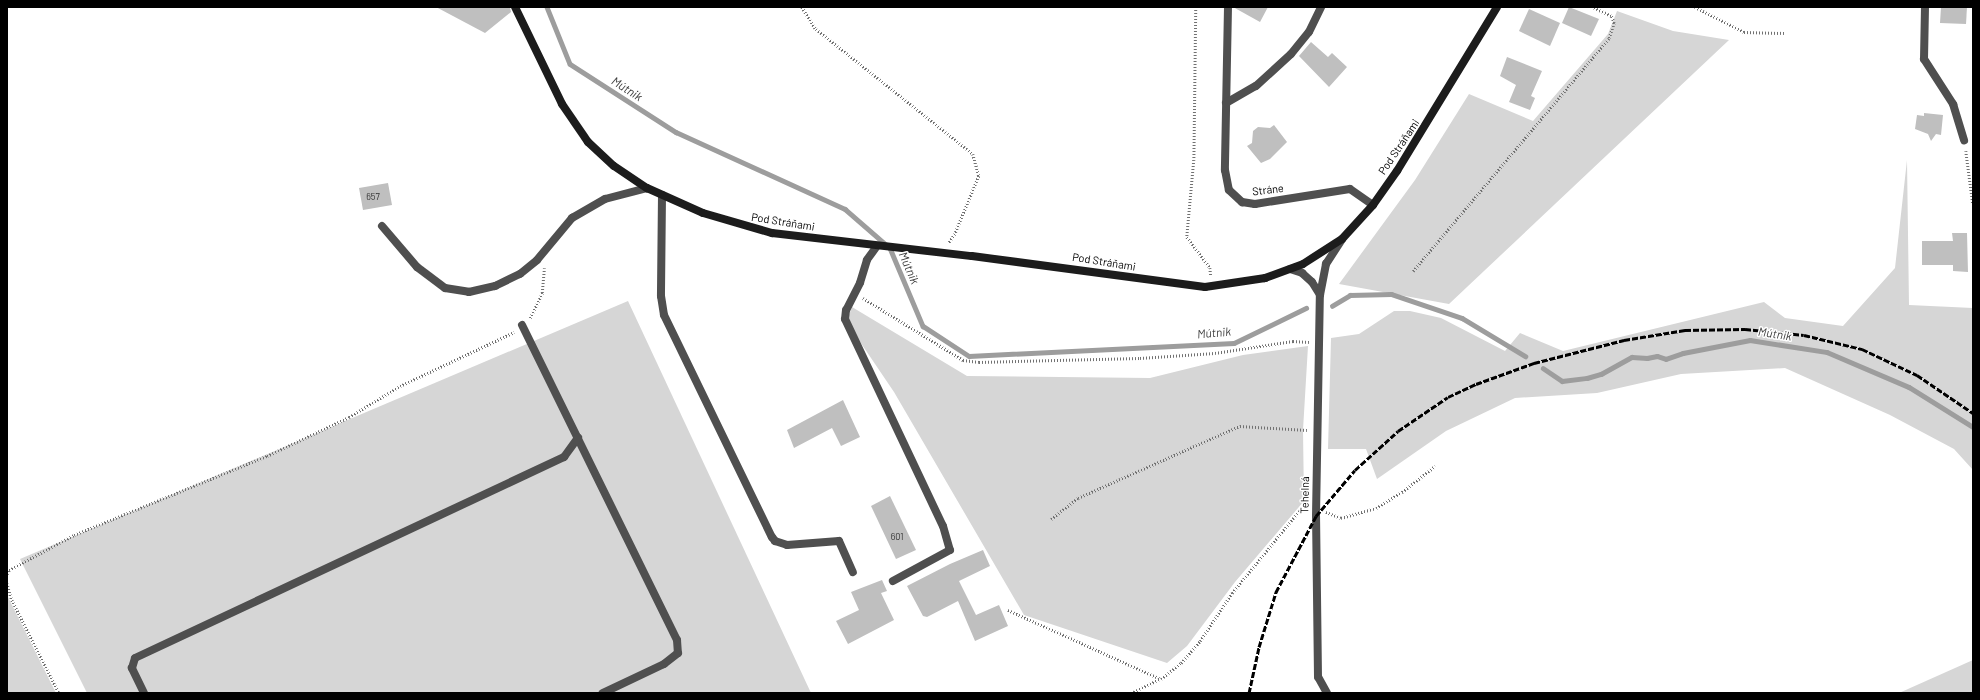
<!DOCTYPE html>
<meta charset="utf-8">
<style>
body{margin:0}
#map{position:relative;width:1980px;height:700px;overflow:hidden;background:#fff;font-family:Barlow,sans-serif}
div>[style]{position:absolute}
.green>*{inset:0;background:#d6d6d6}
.stream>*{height:4.5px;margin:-2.25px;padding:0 2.25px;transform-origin:2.25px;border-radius:2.25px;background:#9d9d9d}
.building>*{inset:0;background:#bfbfbf}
.path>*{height:2.5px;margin-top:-1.25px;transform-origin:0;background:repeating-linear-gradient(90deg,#717171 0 1px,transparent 0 3px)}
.lane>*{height:8px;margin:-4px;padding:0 4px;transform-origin:4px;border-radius:4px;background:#4f4f4f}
.street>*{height:8px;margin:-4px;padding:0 4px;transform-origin:4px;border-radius:4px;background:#4f4f4f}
.secondary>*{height:8px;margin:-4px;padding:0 4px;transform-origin:4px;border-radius:4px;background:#1c1c1c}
.rail>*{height:3px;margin-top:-1.5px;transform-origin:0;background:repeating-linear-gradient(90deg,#000 0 6px,transparent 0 8px)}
span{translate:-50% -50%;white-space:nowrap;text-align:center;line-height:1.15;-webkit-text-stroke:3px #fff;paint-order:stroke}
.number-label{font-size:9px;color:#303030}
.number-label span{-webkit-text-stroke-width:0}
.street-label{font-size:11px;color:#000}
.water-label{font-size:12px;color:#3e3e3e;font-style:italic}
.frame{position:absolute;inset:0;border:8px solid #000;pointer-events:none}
</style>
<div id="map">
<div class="green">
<i style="clip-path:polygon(1617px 11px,1673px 31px,1729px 40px,1449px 304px,1339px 284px,1415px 180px,1469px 94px,1533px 121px,1608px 34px)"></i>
<i style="clip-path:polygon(1907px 160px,1909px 305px,1973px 308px,1973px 470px,1954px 449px,1890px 415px,1785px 368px,1681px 374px,1597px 393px,1515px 398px,1446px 431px,1377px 479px,1366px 449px,1328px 449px,1331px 338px,1359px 334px,1394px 311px,1410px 311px,1441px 318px,1505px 351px,1520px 333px,1563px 351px,1764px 302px,1785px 318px,1843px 326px,1895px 268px)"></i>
<i style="clip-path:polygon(628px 301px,811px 693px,87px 693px,20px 559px)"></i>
<i style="clip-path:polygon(852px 307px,967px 376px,1150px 378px,1243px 355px,1308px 346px,1303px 430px,1304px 501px,1235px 582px,1187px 646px,1167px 663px,1024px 615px,894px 392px,850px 327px,849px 315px)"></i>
<i style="clip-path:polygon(7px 595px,56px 693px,7px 693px)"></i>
<i style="clip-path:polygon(1973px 660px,1973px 693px,1899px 693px)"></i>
</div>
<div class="stream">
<i style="left:547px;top:7px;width:61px;rotate:68deg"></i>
<i style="left:570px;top:64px;width:126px;rotate:32.7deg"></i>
<i style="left:676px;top:132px;width:186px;rotate:24.5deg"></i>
<i style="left:845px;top:209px;width:60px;rotate:40.9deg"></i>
<i style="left:890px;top:248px;width:85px;rotate:67.1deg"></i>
<i style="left:923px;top:326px;width:55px;rotate:33.1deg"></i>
<i style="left:969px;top:356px;width:265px;rotate:-2.8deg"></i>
<i style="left:1234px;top:343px;width:80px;rotate:-25.9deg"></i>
<i style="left:1332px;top:306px;width:21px;rotate:-31deg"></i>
<i style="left:1350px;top:295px;width:41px;rotate:-1.4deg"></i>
<i style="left:1391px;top:294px;width:75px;rotate:18.7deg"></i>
<i style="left:1462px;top:318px;width:74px;rotate:31.1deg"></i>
<i style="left:1543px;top:368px;width:23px;rotate:34deg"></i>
<i style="left:1562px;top:381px;width:25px;rotate:-7deg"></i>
<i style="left:1587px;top:378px;width:15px;rotate:-16deg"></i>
<i style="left:1601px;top:374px;width:35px;rotate:-29deg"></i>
<i style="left:1632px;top:357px;width:15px;rotate:4deg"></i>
<i style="left:1647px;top:358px;width:10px;rotate:-11deg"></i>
<i style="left:1657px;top:356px;width:9px;rotate:18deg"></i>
<i style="left:1666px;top:359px;width:18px;rotate:-19deg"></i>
<i style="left:1683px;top:353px;width:68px;rotate:-11deg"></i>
<i style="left:1750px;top:340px;width:78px;rotate:8.9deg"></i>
<i style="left:1827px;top:352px;width:89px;rotate:23.1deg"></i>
<i style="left:1909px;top:387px;width:75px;rotate:32deg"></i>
</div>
<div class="building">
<i style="clip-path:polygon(436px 7px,510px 7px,511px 12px,485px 33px)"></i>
<i style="clip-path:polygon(1233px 7px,1268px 7px,1260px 22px)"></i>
<i style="clip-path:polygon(1569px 7px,1599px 19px,1591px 36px,1562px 23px)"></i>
<i style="clip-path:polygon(1941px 7px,1967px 7px,1966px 24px,1940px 23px)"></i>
<i style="clip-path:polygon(1529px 9px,1560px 23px,1550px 46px,1519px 31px)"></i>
<i style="clip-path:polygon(1311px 42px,1328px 57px,1332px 53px,1347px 67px,1329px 87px,1299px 56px)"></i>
<i style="clip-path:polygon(1507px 57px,1542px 71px,1531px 96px,1535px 98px,1530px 110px,1509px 102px,1516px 85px,1500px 76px)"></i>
<i style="clip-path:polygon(1924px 113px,1943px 115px,1941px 135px,1936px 134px,1931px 141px,1928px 134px,1915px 129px,1917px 115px,1924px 116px)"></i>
<i style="clip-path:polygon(1274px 125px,1287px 142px,1270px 159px,1261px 163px,1247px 146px,1252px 143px,1253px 131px,1258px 127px,1270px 128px)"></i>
<i style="clip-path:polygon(388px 183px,392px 205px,363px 210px,359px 188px)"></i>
<i style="clip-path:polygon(1952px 233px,1967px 233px,1968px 272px,1953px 271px,1953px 265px,1922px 265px,1922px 241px,1953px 241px)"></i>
<i style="clip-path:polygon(843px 400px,860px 437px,841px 446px,832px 428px,794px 448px,787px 430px)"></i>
<i style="clip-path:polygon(890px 496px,916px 550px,896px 559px,871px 506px)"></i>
<i style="clip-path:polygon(983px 550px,990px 566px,959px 581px,976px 615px,999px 605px,1008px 626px,975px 641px,958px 601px,927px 617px,923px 616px,907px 586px,950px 564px)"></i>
<i style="clip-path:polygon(882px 580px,887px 591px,881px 593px,894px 620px,848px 644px,836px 621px,859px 610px,851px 592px)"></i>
</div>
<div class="path">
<i style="left:802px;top:7px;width:26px;rotate:58deg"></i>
<i style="left:816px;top:29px;width:201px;rotate:38.5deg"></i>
<i style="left:973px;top:154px;width:23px;rotate:75deg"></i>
<i style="left:979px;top:176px;width:63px;rotate:112.5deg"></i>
<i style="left:955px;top:234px;width:11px;rotate:124deg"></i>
<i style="left:1196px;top:7px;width:153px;rotate:90.7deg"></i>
<i style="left:1194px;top:160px;width:77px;rotate:95.2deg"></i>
<i style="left:1187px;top:237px;width:39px;rotate:53deg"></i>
<i style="left:1210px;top:268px;width:8px;rotate:83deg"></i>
<i style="left:1695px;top:7px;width:55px;rotate:27deg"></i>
<i style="left:1744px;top:32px;width:40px;rotate:1.4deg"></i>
<i style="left:1966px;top:151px;width:53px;rotate:82.5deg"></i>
<i style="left:1413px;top:271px;width:304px;rotate:-49.9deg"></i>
<i style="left:1609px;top:38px;width:16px;rotate:-72deg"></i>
<i style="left:1614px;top:23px;width:8px;rotate:-113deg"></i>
<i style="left:1611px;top:16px;width:21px;rotate:-155deg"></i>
<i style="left:863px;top:298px;width:118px;rotate:31.8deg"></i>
<i style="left:963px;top:360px;width:16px;rotate:7deg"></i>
<i style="left:979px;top:362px;width:161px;rotate:-1.4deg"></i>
<i style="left:1140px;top:358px;width:75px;rotate:-3.8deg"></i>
<i style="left:1215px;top:353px;width:79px;rotate:-8.7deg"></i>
<i style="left:1293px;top:341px;width:16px;rotate:4deg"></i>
<i style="left:530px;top:318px;width:28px;rotate:-64deg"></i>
<i style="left:542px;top:293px;width:25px;rotate:-85deg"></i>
<i style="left:1326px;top:512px;width:16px;rotate:22deg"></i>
<i style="left:1341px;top:518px;width:36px;rotate:-16deg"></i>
<i style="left:1376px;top:508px;width:31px;rotate:-32deg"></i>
<i style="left:1402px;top:492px;width:42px;rotate:-38.2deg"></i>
<i style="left:1051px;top:519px;width:34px;rotate:-38deg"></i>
<i style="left:1078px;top:498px;width:177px;rotate:-24deg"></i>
<i style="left:1240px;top:426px;width:67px;rotate:3.4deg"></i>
<i style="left:7px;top:574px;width:4px;rotate:-63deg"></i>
<i style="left:9px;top:570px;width:74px;rotate:-28.3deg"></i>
<i style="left:74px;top:535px;width:209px;rotate:-22.3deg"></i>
<i style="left:267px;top:456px;width:91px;rotate:-25.4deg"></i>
<i style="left:349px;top:417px;width:60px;rotate:-31.3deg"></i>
<i style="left:400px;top:386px;width:126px;rotate:-25.3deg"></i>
<i style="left:7px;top:583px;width:18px;rotate:74deg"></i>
<i style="left:12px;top:600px;width:104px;rotate:63.2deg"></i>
<i style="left:1008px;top:610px;width:168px;rotate:24.3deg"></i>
<i style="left:1161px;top:679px;width:26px;rotate:-39deg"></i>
<i style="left:1181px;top:663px;width:29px;rotate:-49deg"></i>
<i style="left:1200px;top:641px;width:58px;rotate:-56.3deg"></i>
<i style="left:1232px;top:593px;width:106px;rotate:-50.7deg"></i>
<i style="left:1299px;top:511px;width:9px;rotate:-36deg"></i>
<i style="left:1131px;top:693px;width:32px;rotate:-26deg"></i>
</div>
<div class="lane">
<i style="left:662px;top:195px;width:101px;rotate:90.6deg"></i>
<i style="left:661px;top:296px;width:19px;rotate:81deg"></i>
<i style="left:664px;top:315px;width:247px;rotate:64.1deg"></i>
<i style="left:772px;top:537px;width:5px;rotate:53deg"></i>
<i style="left:775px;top:541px;width:13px;rotate:18deg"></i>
<i style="left:787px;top:545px;width:52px;rotate:-4.4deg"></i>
<i style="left:839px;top:541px;width:34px;rotate:66deg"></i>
<i style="left:382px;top:226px;width:54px;rotate:49.5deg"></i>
<i style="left:417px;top:267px;width:35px;rotate:37deg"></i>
<i style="left:445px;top:288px;width:24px;rotate:9deg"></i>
<i style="left:469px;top:292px;width:27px;rotate:-13deg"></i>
<i style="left:495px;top:286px;width:28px;rotate:-26deg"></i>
<i style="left:520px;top:274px;width:22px;rotate:-39deg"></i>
<i style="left:537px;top:260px;width:55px;rotate:-50.2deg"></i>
<i style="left:572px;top:218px;width:38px;rotate:-30deg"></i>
<i style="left:605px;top:199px;width:43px;rotate:-14.7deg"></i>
<i style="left:877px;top:246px;width:17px;rotate:126deg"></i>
<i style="left:867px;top:260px;width:24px;rotate:107deg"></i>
<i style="left:860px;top:283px;width:30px;rotate:117deg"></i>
<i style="left:846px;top:310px;width:9px;rotate:96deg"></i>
<i style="left:845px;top:319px;width:229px;rotate:64.7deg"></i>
<i style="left:943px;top:526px;width:25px;rotate:74deg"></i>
<i style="left:950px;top:550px;width:65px;rotate:151.5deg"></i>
<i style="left:522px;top:325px;width:351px;rotate:63.8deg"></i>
<i style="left:677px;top:640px;width:13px;rotate:86deg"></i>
<i style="left:678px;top:653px;width:18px;rotate:142deg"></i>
<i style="left:664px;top:664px;width:68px;rotate:154.6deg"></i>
<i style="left:144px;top:693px;width:28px;rotate:-116deg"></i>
<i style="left:132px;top:668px;width:10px;rotate:-73deg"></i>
<i style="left:135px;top:658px;width:474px;rotate:-25.1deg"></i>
<i style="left:564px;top:457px;width:24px;rotate:-54deg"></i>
</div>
<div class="street">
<i style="left:1228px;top:7px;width:163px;rotate:91.1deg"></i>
<i style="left:1225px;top:170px;width:20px;rotate:79deg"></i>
<i style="left:1229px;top:190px;width:18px;rotate:43deg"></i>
<i style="left:1242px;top:202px;width:13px;rotate:9deg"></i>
<i style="left:1255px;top:204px;width:96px;rotate:-9deg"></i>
<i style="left:1350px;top:189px;width:28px;rotate:35deg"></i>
<i style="left:1925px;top:7px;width:52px;rotate:91.1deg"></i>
<i style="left:1924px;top:59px;width:54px;rotate:57.2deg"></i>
<i style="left:1953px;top:104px;width:38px;rotate:73deg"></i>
<i style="left:1226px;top:103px;width:34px;rotate:-30deg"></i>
<i style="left:1256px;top:86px;width:47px;rotate:-42.4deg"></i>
<i style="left:1291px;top:54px;width:28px;rotate:-51deg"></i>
<i style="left:1309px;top:32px;width:28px;rotate:-64deg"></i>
<i style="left:1290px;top:269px;width:13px;rotate:18deg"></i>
<i style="left:1302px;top:273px;width:13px;rotate:42deg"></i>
<i style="left:1312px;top:282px;width:15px;rotate:58deg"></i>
<i style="left:1327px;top:693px;width:18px;rotate:-119deg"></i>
<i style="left:1318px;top:677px;width:161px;rotate:-90.7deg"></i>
<i style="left:1316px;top:516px;width:221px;rotate:-89deg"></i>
<i style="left:1320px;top:295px;width:32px;rotate:-79deg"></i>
<i style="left:1326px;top:264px;width:30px;rotate:-57deg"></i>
</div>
<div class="secondary">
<i style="left:515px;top:7px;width:108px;rotate:64.1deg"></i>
<i style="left:562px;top:104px;width:46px;rotate:55.6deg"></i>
<i style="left:588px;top:142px;width:35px;rotate:43deg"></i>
<i style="left:614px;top:166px;width:40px;rotate:34deg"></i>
<i style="left:647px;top:188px;width:61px;rotate:24.1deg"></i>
<i style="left:703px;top:213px;width:72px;rotate:16.2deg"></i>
<i style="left:772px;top:233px;width:201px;rotate:6.6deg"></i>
<i style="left:972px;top:256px;width:235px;rotate:7.6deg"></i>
<i style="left:1205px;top:287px;width:61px;rotate:-8.5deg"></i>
<i style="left:1265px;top:278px;width:40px;rotate:-20.2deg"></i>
<i style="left:1303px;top:264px;width:46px;rotate:-32.7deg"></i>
<i style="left:1342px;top:239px;width:46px;rotate:-47.6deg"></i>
<i style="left:1373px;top:205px;width:42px;rotate:-54.8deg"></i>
<i style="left:1397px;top:171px;width:192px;rotate:-58.6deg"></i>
</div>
<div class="rail">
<i style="left:1249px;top:693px;width:47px;rotate:-77.7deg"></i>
<i style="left:1259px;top:647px;width:58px;rotate:-72.8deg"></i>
<i style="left:1276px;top:592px;width:86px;rotate:-62.2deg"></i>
<i style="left:1316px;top:516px;width:60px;rotate:-49.7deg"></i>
<i style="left:1355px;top:470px;width:58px;rotate:-42.2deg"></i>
<i style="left:1398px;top:431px;width:60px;rotate:-34.2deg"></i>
<i style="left:1448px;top:397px;width:31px;rotate:-25deg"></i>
<i style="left:1476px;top:384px;width:62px;rotate:-19.9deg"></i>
<i style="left:1534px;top:363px;width:93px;rotate:-14.3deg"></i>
<i style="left:1624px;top:340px;width:62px;rotate:-9.3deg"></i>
<i style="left:1685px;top:330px;width:60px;rotate:-1deg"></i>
<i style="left:1745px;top:329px;width:59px;rotate:5.8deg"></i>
<i style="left:1804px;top:335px;width:60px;rotate:13.6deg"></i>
<i style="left:1862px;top:349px;width:61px;rotate:25.3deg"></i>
<i style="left:1917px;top:375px;width:68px;rotate:34.2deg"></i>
</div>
<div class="number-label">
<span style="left:373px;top:197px">657</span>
<span style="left:897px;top:537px">601</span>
</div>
<div class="street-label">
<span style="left:1399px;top:147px;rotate:-56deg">Pod Stráňami</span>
<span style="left:1268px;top:190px;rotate:-7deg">Stráne</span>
<span style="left:783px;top:222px;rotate:9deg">Pod Stráňami</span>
<span style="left:1104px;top:262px;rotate:9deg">Pod Stráňami</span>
<span style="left:1305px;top:495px;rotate:-89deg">Tehelná</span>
</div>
<div class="water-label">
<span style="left:627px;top:89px;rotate:33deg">Mútnik</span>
<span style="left:909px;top:268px;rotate:67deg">Mútnik</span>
<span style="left:1214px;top:333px;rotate:-5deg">Mútnik</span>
<span style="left:1775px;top:334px;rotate:9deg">Mútnik</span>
</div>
<div class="frame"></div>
</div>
